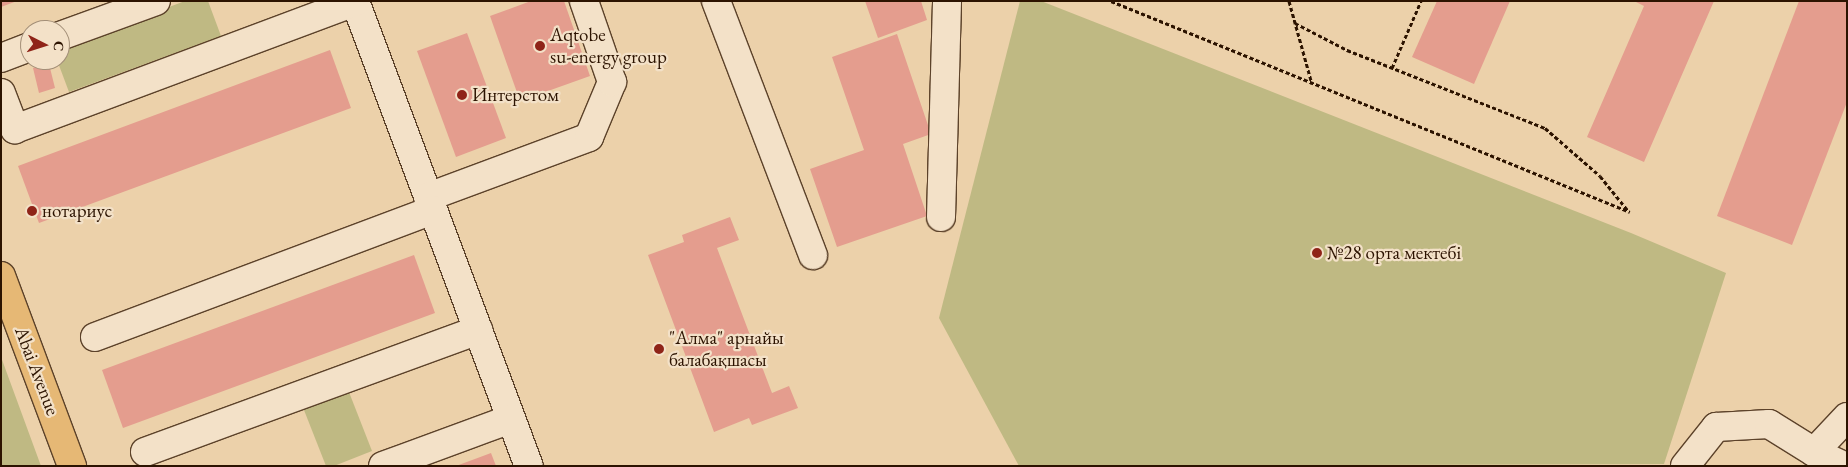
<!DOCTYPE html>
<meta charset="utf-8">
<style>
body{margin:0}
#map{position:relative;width:1848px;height:467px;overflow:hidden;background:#ecd1aa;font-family:"EB Garamond",serif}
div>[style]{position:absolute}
.green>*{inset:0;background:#bfb983}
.building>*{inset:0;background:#e49d8e}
.path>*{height:3px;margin-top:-1.5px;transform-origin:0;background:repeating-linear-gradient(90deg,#2c1300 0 4px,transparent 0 6.5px)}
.roads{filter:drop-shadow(1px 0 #5c422a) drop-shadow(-1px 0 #5c422a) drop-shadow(0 1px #5c422a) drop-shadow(0 -1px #5c422a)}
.minor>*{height:28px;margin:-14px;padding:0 14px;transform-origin:14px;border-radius:14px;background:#f3e1c8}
.major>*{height:28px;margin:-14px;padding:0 14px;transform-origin:14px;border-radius:14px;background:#e6b875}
.dots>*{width:14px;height:14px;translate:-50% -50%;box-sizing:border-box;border:2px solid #f3e1c8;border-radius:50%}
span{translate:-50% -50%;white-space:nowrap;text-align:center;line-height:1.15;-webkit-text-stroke:4.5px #f3e1c8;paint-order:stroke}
.poi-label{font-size:19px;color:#2c1300}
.left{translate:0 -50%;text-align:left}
.street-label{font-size:19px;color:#2c1300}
.frame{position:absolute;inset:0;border:2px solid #2c1300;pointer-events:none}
.north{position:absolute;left:20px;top:20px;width:50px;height:50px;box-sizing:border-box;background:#f3e1c8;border:1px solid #a38f78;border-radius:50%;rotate:95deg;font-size:14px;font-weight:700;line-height:20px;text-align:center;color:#2c1300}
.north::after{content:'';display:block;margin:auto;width:18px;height:22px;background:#8f2418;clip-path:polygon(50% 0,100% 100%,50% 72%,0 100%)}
</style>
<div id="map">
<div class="green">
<i style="clip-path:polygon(185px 1px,208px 1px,221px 36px,69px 92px,57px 60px,60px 60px,60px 48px)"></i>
<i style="clip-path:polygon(1020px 1px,1041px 1px,1631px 233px,1726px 273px,1664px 464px,1019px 466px,939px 318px)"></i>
<i style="clip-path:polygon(1px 357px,41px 466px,42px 466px,1px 466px)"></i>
<i style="clip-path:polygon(347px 387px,372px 451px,334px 466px,326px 466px,302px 405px)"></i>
</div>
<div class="building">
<i style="clip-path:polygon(1px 1px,17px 1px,1px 7px)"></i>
<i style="clip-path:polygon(531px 1px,564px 1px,590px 76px,520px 101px,490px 16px)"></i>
<i style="clip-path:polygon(865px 1px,921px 1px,927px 20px,878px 38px)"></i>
<i style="clip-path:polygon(1437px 1px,1510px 1px,1474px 84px,1412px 57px)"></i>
<i style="clip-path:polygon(1634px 1px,1714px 1px,1644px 162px,1587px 137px,1644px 6px)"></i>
<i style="clip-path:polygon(1799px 1px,1847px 1px,1847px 102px,1792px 245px,1717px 216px)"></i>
<i style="clip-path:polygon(467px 33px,506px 138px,456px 157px,417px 51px)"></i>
<i style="clip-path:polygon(897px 34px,931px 134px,903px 144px,927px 216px,837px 247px,810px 169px,864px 150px,832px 57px)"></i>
<i style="clip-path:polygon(330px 50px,351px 108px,39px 223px,18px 166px)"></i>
<i style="clip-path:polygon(49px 64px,55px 88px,39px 93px,33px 68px)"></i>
<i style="clip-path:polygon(730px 217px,739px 240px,717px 248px,772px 393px,789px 386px,798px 408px,752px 425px,749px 418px,714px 432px,648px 255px,684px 242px,682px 235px)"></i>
<i style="clip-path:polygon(414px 255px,435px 313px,123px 428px,102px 370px)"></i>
<i style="clip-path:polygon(491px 453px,496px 466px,456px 466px)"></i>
</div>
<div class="path">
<i style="left:1111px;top:1px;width:560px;rotate:22.12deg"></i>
<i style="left:1289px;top:1px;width:86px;rotate:74.5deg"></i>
<i style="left:1295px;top:23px;width:59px;rotate:27.4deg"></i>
<i style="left:1347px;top:50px;width:213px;rotate:21.5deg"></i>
<i style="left:1545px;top:128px;width:73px;rotate:41.1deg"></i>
<i style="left:1600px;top:176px;width:46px;rotate:51.1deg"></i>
<i style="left:1392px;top:68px;width:73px;rotate:-66.6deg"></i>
</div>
<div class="roads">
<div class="minor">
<i style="left:355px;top:1px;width:496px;rotate:69.5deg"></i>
<i style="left:716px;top:1px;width:272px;rotate:69.1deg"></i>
<i style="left:60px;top:36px;width:102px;rotate:-20deg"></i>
<i style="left:1px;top:58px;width:31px;rotate:-21deg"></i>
<i style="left:1px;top:93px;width:39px;rotate:69deg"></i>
<i style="left:15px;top:129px;width:363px;rotate:-20.5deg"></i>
<i style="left:428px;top:197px;width:172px;rotate:-20.4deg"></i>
<i style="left:589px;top:137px;width:60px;rotate:-67.3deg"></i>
<i style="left:612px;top:82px;width:86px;rotate:-109.1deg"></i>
<i style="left:941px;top:217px;width:216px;rotate:-88.4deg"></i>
<i style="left:95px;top:337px;width:361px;rotate:-20.6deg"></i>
<i style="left:145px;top:452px;width:355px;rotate:-20.1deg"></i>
<i style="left:1814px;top:452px;width:33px;rotate:25deg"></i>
<i style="left:383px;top:466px;width:136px;rotate:-20.2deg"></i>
<i style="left:1685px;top:466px;width:50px;rotate:-51.5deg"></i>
<i style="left:1716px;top:427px;width:53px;rotate:-3.2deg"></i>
<i style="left:1769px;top:424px;width:53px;rotate:31.9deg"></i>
<i style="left:1814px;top:452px;width:48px;rotate:-46.7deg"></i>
</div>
<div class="major">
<i style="left:1px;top:276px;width:203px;rotate:69.5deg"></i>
</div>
</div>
<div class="dots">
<i style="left:540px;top:46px;background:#8f2418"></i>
<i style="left:462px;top:95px;background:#8f2418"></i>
<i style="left:32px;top:211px;background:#8f2418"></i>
<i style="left:1317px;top:253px;background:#8f2418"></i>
<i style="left:659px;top:349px;background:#8f2418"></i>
</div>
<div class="poi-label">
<span class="left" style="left:550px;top:46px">Aqtobe<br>su-energy group</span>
<span class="left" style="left:472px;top:95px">Интерстом</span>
<span class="left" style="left:42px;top:211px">нотариус</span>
<span class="left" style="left:1327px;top:253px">№28 орта мектебі</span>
<span class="left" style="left:669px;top:349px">"Алма" арнайы<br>балабақшасы</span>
</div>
<div class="street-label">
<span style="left:37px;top:371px;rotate:69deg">Abai Avenue</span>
</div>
<div class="frame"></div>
<div class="north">С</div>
</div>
